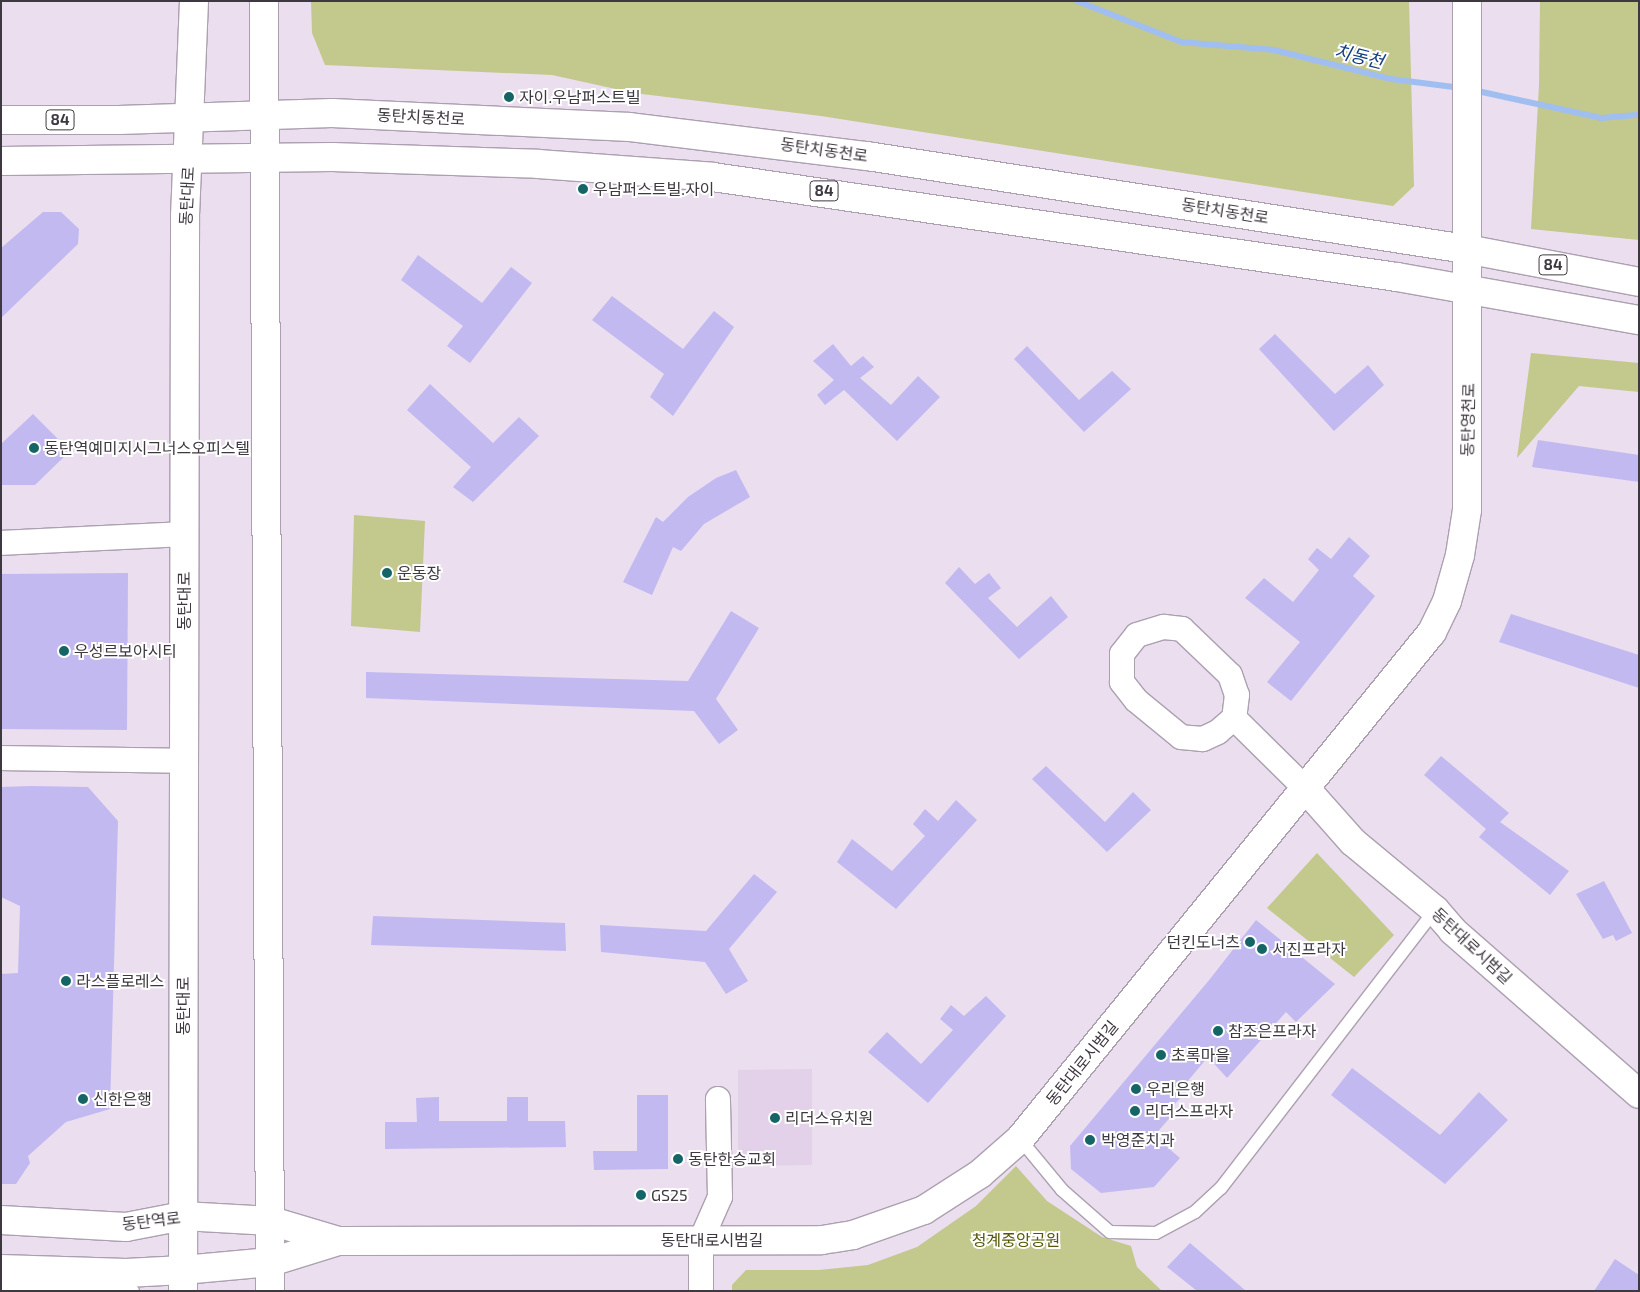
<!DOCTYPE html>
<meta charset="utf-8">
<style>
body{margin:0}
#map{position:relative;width:1640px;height:1292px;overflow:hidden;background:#eadeef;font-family:"Exo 2","Noto Sans KR",sans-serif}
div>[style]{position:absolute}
.built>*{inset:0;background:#e2d1e9}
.green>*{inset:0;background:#c3c88c}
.stream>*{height:6px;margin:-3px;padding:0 3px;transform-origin:3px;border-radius:3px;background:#a0bff0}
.building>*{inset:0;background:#c2b9f1}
.roads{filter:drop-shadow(1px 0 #aca0b0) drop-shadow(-1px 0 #aca0b0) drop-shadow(0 1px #aca0b0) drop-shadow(0 -1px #aca0b0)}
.service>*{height:12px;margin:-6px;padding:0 6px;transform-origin:6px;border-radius:6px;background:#fff}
.minor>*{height:24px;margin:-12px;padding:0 12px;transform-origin:12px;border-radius:12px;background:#fff}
.tertiary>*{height:28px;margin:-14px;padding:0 14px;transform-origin:14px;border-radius:14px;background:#fff}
.secondary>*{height:28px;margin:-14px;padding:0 14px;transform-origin:14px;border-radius:14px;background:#fff}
.primary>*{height:28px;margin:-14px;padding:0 14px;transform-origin:14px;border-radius:14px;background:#fff}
.dots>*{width:14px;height:14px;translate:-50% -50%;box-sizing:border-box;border:2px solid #fff;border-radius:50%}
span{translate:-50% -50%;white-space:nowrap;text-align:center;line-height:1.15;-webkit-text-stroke:4px #fff;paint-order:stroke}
.shield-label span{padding:1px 4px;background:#fff;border:1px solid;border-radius:4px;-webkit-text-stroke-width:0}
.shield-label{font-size:15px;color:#3e3940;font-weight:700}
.poi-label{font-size:16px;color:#3e3940}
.left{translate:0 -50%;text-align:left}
.right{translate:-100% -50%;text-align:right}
.street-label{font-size:16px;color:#3e3940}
.park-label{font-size:16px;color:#555805}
.water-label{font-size:18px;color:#133f85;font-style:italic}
.frame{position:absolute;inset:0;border:2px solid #3e3940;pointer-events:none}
</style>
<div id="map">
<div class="built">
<i style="clip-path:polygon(812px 1069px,812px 1165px,738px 1166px,738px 1070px)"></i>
</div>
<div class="green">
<i style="clip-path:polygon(311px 1px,1409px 1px,1414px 186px,1393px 206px,821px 116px,634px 93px,552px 75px,325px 65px,312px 33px)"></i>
<i style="clip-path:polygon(1540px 1px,1639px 1px,1639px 240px,1531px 229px,1539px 85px)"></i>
<i style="clip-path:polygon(1531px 353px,1639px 363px,1639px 392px,1579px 386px,1517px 458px)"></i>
<i style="clip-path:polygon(354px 515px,425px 521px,420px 632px,351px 626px)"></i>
<i style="clip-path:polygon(1317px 853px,1394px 935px,1354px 977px,1267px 908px)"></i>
<i style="clip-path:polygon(1016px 1166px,1047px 1201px,1102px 1237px,1131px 1246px,1137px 1267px,1162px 1291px,732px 1291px,732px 1285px,746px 1270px,819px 1270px,868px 1265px,917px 1247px,976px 1206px)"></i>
</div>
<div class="stream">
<i style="left:1077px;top:1px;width:112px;rotate:21.5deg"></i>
<i style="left:1181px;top:42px;width:93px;rotate:4.9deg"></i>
<i style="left:1274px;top:50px;width:121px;rotate:13.9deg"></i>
<i style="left:1391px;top:79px;width:71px;rotate:7.3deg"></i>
<i style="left:1473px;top:90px;width:131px;rotate:12.3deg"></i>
<i style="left:1601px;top:118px;width:38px;rotate:-5deg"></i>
</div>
<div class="building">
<i style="clip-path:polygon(43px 212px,61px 212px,79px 229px,78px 244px,1px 318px,1px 248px)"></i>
<i style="clip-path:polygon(418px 255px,482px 303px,511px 267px,532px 283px,470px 363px,447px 346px,463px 326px,401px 280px)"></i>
<i style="clip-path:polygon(612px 296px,683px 349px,714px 311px,734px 327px,673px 416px,650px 397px,664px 374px,592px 320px)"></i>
<i style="clip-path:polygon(1275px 334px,1335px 394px,1368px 365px,1384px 385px,1334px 431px,1259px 349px)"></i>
<i style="clip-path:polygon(833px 344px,851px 366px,863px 356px,874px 367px,860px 378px,891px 405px,918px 376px,940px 397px,897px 441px,844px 390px,825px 405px,817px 395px,834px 380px,813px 361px)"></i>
<i style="clip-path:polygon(1027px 346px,1079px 400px,1112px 371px,1131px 389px,1084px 432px,1014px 359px)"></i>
<i style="clip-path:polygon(430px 384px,493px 443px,519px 417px,539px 436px,473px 502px,453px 487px,471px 467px,407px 410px)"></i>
<i style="clip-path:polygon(33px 414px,70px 451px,35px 485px,1px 485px,1px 444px)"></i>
<i style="clip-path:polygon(1538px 440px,1639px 455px,1639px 482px,1532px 467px)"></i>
<i style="clip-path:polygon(736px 470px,750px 497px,704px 524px,681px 551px,673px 547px,652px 595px,623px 582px,656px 517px,663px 522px,688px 497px,716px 478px)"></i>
<i style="clip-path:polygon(1349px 537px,1370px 556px,1353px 576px,1375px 596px,1291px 701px,1267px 682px,1300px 642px,1245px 598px,1264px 578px,1293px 602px,1319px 570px,1308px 559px,1317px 548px,1331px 559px)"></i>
<i style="clip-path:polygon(959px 567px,975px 584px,989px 573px,1001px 588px,988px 598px,1017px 627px,1051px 596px,1068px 617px,1019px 659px,945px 583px)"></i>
<i style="clip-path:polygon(128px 573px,127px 730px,1px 729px,1px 574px)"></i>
<i style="clip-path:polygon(731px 611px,759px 628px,716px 699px,738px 730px,719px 744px,694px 711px,366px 698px,366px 672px,688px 681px)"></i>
<i style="clip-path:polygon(1511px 614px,1639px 655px,1639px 688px,1499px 642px)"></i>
<i style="clip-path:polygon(1441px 756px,1509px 813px,1500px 822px,1569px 871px,1550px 895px,1479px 837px,1486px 829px,1424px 775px)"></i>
<i style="clip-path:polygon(1046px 766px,1105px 822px,1133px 792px,1151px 810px,1107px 852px,1032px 779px)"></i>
<i style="clip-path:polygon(31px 786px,88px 787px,118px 821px,110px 1109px,66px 1122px,28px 1156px,30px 1163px,16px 1184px,1px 1184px,1px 974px,18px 973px,20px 906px,1px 897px,1px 787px)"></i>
<i style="clip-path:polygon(956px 800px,977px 820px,896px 909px,837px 862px,852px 839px,892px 871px,925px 836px,913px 824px,925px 809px,938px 821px)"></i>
<i style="clip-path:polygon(754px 874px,777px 892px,729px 949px,748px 981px,726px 994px,705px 962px,601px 952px,600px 925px,706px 931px)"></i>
<i style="clip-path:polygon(1604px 881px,1632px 933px,1616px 941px,1613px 935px,1603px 939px,1576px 894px)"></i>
<i style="clip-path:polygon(373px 916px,565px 923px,566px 951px,371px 945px)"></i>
<i style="clip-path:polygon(1256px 920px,1335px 984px,1296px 1022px,1286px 1012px,1227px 1078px,1208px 1057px,1181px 1089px,1186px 1092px,1170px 1109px,1174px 1113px,1154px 1136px,1180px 1158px,1154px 1187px,1101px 1193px,1071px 1169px,1070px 1146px,1210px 979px)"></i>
<i style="clip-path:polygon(986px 996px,1006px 1016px,928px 1103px,868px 1052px,887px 1032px,921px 1064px,953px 1030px,940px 1019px,951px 1005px,964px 1016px)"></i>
<i style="clip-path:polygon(1352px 1068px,1440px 1135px,1479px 1092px,1508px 1120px,1445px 1184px,1331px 1095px)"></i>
<i style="clip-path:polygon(637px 1095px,668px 1095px,668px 1169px,594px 1170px,593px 1151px,637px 1151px)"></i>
<i style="clip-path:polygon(439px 1097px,439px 1121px,507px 1121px,507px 1097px,528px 1097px,528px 1121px,565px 1121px,566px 1147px,385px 1149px,385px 1122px,417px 1122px,416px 1098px)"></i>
<i style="clip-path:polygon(1190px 1243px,1246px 1291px,1197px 1291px,1167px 1267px)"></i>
<i style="clip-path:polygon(1615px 1259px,1639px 1275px,1639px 1291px,1594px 1291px)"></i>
</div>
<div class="roads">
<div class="service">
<i style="left:1020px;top:1139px;width:66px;rotate:50.5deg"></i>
<i style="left:1062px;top:1190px;width:64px;rotate:41.2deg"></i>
<i style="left:1110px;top:1232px;width:46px;rotate:1.2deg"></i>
<i style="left:1156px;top:1233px;width:44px;rotate:-28.3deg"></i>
<i style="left:1195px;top:1212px;width:35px;rotate:-43deg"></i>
<i style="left:1221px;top:1188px;width:351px;rotate:-52.4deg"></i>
<i style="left:1px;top:1288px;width:132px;rotate:1.3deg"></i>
</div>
<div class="minor">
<i style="left:1px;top:543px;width:183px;rotate:-2.8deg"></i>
<i style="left:1234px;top:718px;width:21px;rotate:139deg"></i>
<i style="left:1218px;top:732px;width:17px;rotate:155deg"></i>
<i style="left:1203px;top:739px;width:22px;rotate:-175deg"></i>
<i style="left:1181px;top:737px;width:58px;rotate:-140.6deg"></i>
<i style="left:1136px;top:700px;width:23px;rotate:-128deg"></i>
<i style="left:1122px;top:682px;width:28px;rotate:-90deg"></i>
<i style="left:1122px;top:654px;width:24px;rotate:-52deg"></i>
<i style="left:1137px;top:635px;width:28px;rotate:-17deg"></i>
<i style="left:1164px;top:627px;width:18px;rotate:6deg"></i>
<i style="left:1182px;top:629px;width:66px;rotate:43.8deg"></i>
<i style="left:1230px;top:675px;width:21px;rotate:71deg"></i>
<i style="left:1237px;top:695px;width:23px;rotate:97deg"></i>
<i style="left:1234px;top:718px;width:100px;rotate:44.6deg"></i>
<i style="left:1px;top:758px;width:183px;rotate:0.9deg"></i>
<i style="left:701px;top:1291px;width:51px;rotate:-90deg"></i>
<i style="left:701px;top:1240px;width:47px;rotate:-66.2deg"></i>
<i style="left:720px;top:1197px;width:98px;rotate:-91.2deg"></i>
</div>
<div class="tertiary">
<i style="left:1305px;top:788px;width:72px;rotate:48.4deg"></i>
<i style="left:1353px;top:842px;width:107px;rotate:39.7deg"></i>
<i style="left:1435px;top:910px;width:28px;rotate:49deg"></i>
<i style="left:1453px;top:931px;width:247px;rotate:41.2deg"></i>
<i style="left:1px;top:1220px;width:125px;rotate:3.2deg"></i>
<i style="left:126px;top:1227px;width:58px;rotate:-10.9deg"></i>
<i style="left:183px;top:1216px;width:88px;rotate:3.3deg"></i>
<i style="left:271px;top:1221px;width:70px;rotate:16.6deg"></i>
<i style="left:1px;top:1269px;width:125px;rotate:1.8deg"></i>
<i style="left:126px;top:1273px;width:57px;rotate:-3deg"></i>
<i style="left:183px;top:1270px;width:88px;rotate:-5.2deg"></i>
<i style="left:271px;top:1262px;width:70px;rotate:-17.4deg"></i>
<i style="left:338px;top:1241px;width:484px;rotate:-0.1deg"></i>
<i style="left:822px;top:1240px;width:31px;rotate:-9deg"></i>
<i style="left:853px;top:1235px;width:75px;rotate:-19.4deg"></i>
<i style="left:924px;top:1210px;width:67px;rotate:-32.7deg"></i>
<i style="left:980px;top:1174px;width:53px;rotate:-41.2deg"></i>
<i style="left:1020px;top:1139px;width:653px;rotate:-50.9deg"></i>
<i style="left:1432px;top:632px;width:34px;rotate:-64deg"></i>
<i style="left:1447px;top:601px;width:48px;rotate:-74.2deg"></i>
<i style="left:1460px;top:555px;width:46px;rotate:-81.2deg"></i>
<i style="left:1467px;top:510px;width:509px;rotate:-90deg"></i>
</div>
<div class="secondary">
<i style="left:264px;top:1px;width:1290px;rotate:89.73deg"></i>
<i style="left:183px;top:1291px;width:1075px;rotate:-89.89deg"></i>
<i style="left:185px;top:216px;width:215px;rotate:-87.6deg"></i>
</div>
<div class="primary">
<i style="left:1px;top:120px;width:118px"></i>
<i style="left:119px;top:120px;width:213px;rotate:-1.9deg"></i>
<i style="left:332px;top:113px;width:298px;rotate:2.7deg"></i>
<i style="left:630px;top:127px;width:239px;rotate:7deg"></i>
<i style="left:867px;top:156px;width:606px;rotate:8.83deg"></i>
<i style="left:1466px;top:249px;width:176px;rotate:10.8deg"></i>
<i style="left:1px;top:161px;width:331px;rotate:-0.7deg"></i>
<i style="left:332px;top:157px;width:206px;rotate:1.9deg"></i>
<i style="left:538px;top:164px;width:175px;rotate:4.2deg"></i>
<i style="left:713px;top:177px;width:691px;rotate:8.32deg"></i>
<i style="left:1397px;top:277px;width:246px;rotate:10.1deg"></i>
</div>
</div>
<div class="dots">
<i style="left:509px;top:97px;background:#156567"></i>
<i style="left:583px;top:189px;background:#156567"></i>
<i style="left:34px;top:448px;background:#156567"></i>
<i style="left:387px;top:573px;background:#156567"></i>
<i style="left:64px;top:651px;background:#156567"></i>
<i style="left:1250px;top:942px;background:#156567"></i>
<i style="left:1262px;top:949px;background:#156567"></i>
<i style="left:66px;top:981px;background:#156567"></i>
<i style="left:1218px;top:1031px;background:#156567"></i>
<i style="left:1161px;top:1055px;background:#156567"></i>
<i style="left:1136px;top:1089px;background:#156567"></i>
<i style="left:83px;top:1099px;background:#156567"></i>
<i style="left:1135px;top:1111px;background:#156567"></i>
<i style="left:775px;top:1118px;background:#156567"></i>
<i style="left:1090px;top:1140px;background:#156567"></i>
<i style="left:678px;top:1159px;background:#156567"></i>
<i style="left:641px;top:1195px;background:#156567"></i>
</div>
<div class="shield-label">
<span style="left:60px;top:120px">84</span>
<span style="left:824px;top:191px">84</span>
<span style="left:1553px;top:265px">84</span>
</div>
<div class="poi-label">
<span class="left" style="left:519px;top:97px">자이.우남퍼스트빌</span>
<span class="left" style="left:593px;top:189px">우남퍼스트빌.자이</span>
<span class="left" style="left:44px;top:448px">동탄역예미지시그너스오피스텔</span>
<span class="left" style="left:397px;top:573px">운동장</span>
<span class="left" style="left:74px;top:651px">우성르보아시티</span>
<span class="right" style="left:1240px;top:942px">던킨도너츠</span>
<span class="left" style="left:1272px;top:949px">서진프라자</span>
<span class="left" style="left:76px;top:981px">라스플로레스</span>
<span class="left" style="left:1228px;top:1031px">참조은프라자</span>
<span class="left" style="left:1171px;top:1055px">초록마을</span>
<span class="left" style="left:1146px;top:1089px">우리은행</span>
<span class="left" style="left:93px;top:1099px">신한은행</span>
<span class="left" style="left:1145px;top:1111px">리더스프라자</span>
<span class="left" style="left:785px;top:1118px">리더스유치원</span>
<span class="left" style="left:1101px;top:1140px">박영준치과</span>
<span class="left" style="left:688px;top:1159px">동탄한승교회</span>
<span class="left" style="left:651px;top:1195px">GS25</span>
</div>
<div class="street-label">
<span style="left:421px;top:117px;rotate:3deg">동탄치동천로</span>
<span style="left:824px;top:150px;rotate:8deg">동탄치동천로</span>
<span style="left:187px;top:196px;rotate:-87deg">동탄대로</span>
<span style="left:1225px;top:211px;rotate:9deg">동탄치동천로</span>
<span style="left:1468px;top:420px;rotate:-89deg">동탄영천로</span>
<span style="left:184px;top:601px;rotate:-90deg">동탄대로</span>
<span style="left:1472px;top:946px;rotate:43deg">동탄대로시범길</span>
<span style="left:183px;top:1006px;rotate:-90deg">동탄대로</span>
<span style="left:1082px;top:1063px;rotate:-51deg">동탄대로시범길</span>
<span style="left:151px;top:1221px;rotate:-7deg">동탄역로</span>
<span style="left:712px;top:1240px">동탄대로시범길</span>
</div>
<div class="park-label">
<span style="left:1016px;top:1240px">청계중앙공원</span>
</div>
<div class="water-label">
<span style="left:1359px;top:56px;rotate:14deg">치동천</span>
</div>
<div class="frame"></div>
</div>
